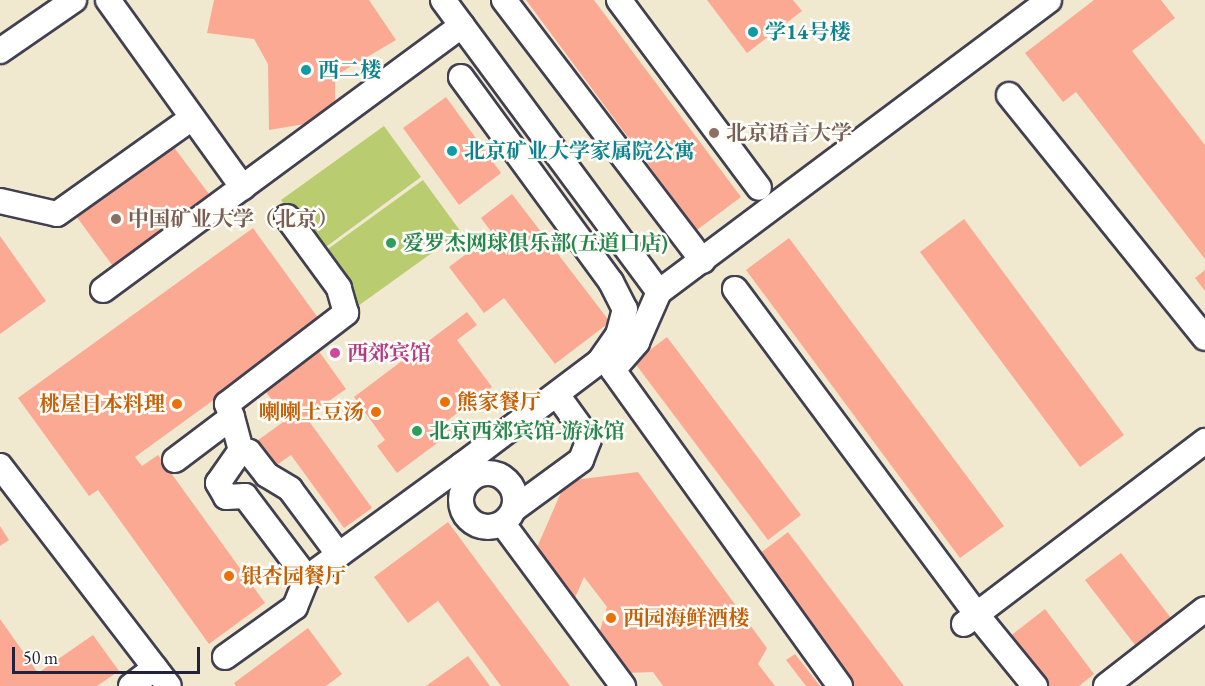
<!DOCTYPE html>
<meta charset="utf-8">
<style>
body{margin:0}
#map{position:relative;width:1205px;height:686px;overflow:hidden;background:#f0e9d0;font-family:"EB Garamond","Noto Serif SC",serif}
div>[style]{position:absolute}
.green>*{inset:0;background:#bacc70}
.building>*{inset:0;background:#fba992}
.roads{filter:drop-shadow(2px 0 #414051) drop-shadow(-2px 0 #414051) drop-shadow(0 2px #414051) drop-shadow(0 -2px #414051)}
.minor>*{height:24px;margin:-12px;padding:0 12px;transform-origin:12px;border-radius:12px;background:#fff}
.minor>.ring{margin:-12px;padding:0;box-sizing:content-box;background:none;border:24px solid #fff;border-radius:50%}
.dots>*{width:16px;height:16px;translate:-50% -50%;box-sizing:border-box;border:3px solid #fdfcf7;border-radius:50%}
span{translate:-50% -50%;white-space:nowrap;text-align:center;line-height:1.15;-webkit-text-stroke:5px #fdfcf7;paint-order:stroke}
.culture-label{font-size:21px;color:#0d838f;font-weight:700}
.left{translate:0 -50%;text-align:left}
.education-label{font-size:21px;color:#785e54;font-weight:700}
.leisure-label{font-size:21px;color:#27864d;font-weight:700}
.hotel-label{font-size:21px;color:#b23c85;font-weight:700}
.food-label{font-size:21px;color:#c56008;font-weight:700}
.right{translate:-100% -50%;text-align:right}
.scale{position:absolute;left:12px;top:647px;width:188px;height:27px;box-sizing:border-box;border:3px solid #22223b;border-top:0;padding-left:8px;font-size:18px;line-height:21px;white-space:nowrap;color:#22223b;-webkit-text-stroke:4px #fdfcf7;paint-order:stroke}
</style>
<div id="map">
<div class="green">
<i style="clip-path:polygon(384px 126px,421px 177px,319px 252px,281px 200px)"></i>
<i style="clip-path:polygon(423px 180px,461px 232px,358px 306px,321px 254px)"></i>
</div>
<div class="building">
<i style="clip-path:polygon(214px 0,369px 0,396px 40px,335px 76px,335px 119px,269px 130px,268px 64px,254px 39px,207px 33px)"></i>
<i style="clip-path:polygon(526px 0,594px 0,741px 197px,697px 230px)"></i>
<i style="clip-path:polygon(707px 0,793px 0,802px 11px,747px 53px)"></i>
<i style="clip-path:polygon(1094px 0,1161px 0,1175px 18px,1132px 51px,1205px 145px,1205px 259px,1076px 92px,1063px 102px,1025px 53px)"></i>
<i style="clip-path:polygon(446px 97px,501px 173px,459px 205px,403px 128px)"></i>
<i style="clip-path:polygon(173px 146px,212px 198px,115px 269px,76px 216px)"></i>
<i style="clip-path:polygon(512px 194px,610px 322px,555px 364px,504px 298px,484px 313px,449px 267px,493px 234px,481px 218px)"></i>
<i style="clip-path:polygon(964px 219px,1124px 435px,1080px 467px,920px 252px)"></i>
<i style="clip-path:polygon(253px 228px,321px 322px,135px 457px,142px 466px,158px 455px,265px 603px,209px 644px,98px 490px,89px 496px,18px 398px)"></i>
<i style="clip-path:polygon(0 236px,46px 301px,0 334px)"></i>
<i style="clip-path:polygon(789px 238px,1004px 526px,960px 558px,746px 270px)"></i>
<i style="clip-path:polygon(1205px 270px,1205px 291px,1195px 278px)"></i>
<i style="clip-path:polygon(467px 312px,477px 325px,457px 340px,492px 387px,444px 423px,452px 432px,397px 473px,377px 446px,385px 440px,354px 397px)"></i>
<i style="clip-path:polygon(308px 336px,346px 389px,306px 417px,372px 508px,344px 528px,291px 455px,268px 471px,250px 446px,286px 420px,254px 375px)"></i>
<i style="clip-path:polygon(667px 337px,801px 515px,768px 540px,634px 362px)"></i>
<i style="clip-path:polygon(638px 472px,767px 648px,758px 664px,775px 686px,663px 686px,653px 672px,627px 673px,599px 634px,607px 607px,584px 577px,574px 600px,535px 552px,566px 481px)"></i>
<i style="clip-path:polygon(448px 522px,482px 568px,570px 686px,501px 686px,438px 601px,408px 623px,374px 577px)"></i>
<i style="clip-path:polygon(0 526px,9px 540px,0 546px)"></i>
<i style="clip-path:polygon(788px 532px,904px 686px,852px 686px,755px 557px)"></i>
<i style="clip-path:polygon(1121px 553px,1171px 618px,1135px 645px,1085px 580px)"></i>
<i style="clip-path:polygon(1045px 609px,1094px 674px,1079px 686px,1047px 686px,1009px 637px)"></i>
<i style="clip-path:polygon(0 619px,38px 673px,93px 635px,119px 671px,97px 686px,0 686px)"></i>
<i style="clip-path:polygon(308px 628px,342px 674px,326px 686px,236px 686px,234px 683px)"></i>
<i style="clip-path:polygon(795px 654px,820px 686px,806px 686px,786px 660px)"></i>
<i style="clip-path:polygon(468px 656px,490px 686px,426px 686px)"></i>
</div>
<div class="roads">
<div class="minor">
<i style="left:108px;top:0;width:231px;rotate:54.3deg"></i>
<i style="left:443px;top:0;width:363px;rotate:53.5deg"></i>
<i style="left:504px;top:0;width:328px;rotate:52.7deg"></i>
<i style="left:619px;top:0;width:234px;rotate:53.3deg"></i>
<i style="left:0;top:51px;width:90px;rotate:-34.6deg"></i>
<i style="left:461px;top:77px;width:254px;rotate:53.8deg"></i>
<i style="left:611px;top:282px;width:30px;rotate:63deg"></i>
<i style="left:625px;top:309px;width:27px;rotate:105deg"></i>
<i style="left:618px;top:335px;width:32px;rotate:125deg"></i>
<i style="left:600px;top:361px;width:173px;rotate:143deg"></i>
<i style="left:462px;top:465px;width:15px;rotate:53deg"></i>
<i style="left:1009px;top:95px;width:312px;rotate:51.1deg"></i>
<i style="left:0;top:201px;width:58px;rotate:12.8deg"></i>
<i style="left:57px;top:214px;width:166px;rotate:-35.4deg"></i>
<i style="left:735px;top:289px;width:406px;rotate:53.4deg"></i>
<i style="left:977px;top:615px;width:92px;rotate:50.8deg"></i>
<i style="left:103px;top:290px;width:446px;rotate:-36.4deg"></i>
<i style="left:232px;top:417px;width:14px;rotate:-111deg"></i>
<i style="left:227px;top:404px;width:150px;rotate:-37.4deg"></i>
<i style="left:346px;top:313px;width:26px;rotate:-106deg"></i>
<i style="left:339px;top:288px;width:88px;rotate:-126.2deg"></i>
<i style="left:241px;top:450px;width:8px;rotate:14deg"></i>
<i style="left:249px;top:452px;width:29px;rotate:52deg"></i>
<i style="left:267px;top:475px;width:27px;rotate:31deg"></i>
<i style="left:290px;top:489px;width:82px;rotate:53.4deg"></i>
<i style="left:175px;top:460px;width:71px;rotate:-37deg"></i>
<i style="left:232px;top:417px;width:34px;rotate:75deg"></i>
<i style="left:241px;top:450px;width:40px;rotate:124.9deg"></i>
<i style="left:218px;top:483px;width:16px;rotate:60deg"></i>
<i style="left:226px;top:497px;width:19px;rotate:-3deg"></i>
<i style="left:245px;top:496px;width:103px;rotate:52.9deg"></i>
<i style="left:0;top:466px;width:277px;rotate:52.5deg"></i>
<i class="ring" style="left:461px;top:473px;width:30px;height:30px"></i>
<i style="left:514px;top:509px;width:83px;rotate:-36.2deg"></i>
<i style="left:581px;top:460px;width:22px;rotate:-69deg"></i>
<i style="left:589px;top:439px;width:53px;rotate:-125.8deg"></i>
<i style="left:503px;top:524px;width:202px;rotate:53.5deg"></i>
<i style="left:964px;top:624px;width:303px;rotate:-37.2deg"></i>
<i style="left:225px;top:657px;width:86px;rotate:-35.5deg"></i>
<i style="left:295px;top:607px;width:31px;rotate:-68deg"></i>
<i style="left:307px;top:578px;width:192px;rotate:-36.1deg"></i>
<i style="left:131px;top:686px;width:30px;rotate:-37deg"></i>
<i style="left:840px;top:686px;width:389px;rotate:-125.7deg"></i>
<i style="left:613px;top:370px;width:37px;rotate:-49deg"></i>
<i style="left:637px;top:342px;width:55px;rotate:-66.3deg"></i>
<i style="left:659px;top:292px;width:487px;rotate:-36.8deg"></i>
<i style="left:1106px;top:686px;width:125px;rotate:-37.9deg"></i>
</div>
</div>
<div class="dots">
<i style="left:753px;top:32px;background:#0f9aa8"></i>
<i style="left:306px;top:70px;background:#0f9aa8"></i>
<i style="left:714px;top:133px;background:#8d6e63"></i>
<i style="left:452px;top:151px;background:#0f9aa8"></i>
<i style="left:116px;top:219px;background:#8d6e63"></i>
<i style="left:391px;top:243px;background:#2e9e5b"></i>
<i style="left:335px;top:353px;background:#d1479c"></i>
<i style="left:445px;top:402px;background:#e8710a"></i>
<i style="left:177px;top:404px;background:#e8710a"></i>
<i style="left:376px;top:412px;background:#e8710a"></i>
<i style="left:417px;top:431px;background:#2e9e5b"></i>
<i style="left:229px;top:576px;background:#e8710a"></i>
<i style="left:611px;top:618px;background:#e8710a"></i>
</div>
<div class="culture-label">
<span class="left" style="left:765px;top:32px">学14号楼</span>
<span class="left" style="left:318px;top:70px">西二楼</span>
<span class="left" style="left:464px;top:151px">北京矿业大学家属院公寓</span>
</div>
<div class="education-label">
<span class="left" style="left:726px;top:133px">北京语言大学</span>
<span class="left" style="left:128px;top:219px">中国矿业大学（北京）</span>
</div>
<div class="leisure-label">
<span class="left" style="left:403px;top:243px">爱罗杰网球俱乐部(五道口店)</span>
<span class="left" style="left:429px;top:431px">北京西郊宾馆-游泳馆</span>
</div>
<div class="hotel-label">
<span class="left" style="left:347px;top:353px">西郊宾馆</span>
</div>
<div class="food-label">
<span class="left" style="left:457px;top:402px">熊家餐厅</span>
<span class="right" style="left:165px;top:404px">桃屋日本料理</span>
<span class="right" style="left:364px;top:412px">喇喇土豆汤</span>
<span class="left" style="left:241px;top:576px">银杏园餐厅</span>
<span class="left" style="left:623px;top:618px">西园海鲜酒楼</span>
</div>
<div class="scale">50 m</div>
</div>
